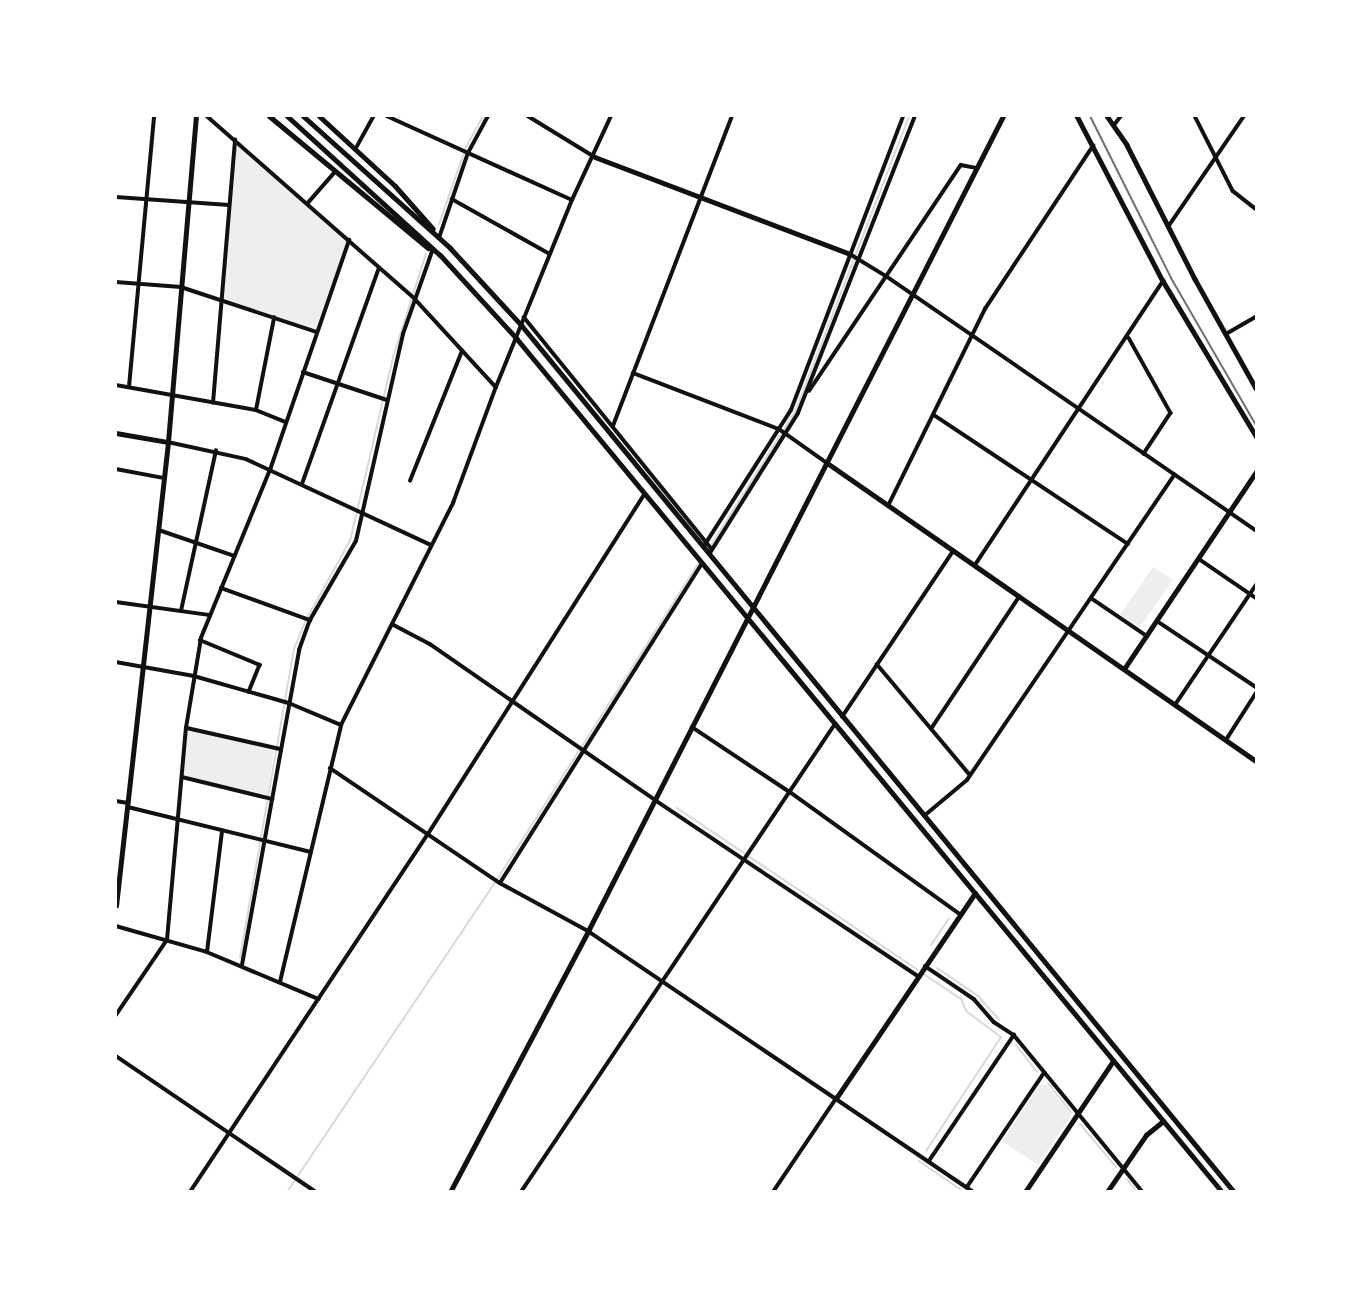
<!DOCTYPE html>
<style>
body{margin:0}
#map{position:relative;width:1372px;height:1307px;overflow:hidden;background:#fff;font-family:"Public Sans",sans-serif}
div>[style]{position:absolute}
.green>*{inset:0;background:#eee}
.stream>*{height:2px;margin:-1px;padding:0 1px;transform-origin:1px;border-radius:1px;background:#d9d9d9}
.minor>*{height:3.5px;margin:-1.75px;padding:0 1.75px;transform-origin:1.75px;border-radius:1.75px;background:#111}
.tertiary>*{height:4.5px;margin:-2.25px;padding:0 2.25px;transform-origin:2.25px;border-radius:2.25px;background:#111}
.secondary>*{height:4.5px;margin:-2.25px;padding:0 2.25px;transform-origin:2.25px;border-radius:2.25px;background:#111}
.trunk>*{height:5px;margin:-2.5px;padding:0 2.5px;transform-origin:2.5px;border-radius:2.5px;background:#111}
.rail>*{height:2px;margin:-1px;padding:0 1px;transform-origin:1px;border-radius:1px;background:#707070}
span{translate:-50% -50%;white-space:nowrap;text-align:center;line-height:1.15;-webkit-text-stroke:6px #fff;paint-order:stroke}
.frame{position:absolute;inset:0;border:117px solid #fff;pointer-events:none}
</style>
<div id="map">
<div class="green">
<i style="clip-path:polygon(235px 140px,349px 240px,317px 332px,222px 301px)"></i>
<i style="clip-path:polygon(1153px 567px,1173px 580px,1139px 628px,1120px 615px)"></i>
<i style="clip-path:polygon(186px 730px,274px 748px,268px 795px,181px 776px)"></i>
<i style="clip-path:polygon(1040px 1085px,1047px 1085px,1071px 1115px,1038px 1165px,1002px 1141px)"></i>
</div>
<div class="stream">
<i style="left:439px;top:224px;width:82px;rotate:-70.7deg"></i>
<i style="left:466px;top:147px;width:35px;rotate:-61deg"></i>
<i style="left:710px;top:547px;width:160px;rotate:-57.8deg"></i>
<i style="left:795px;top:412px;width:317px;rotate:-68.9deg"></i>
<i style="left:677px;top:808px;width:290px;rotate:33.9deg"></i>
<i style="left:931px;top:945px;width:32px;rotate:-56deg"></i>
<i style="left:240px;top:958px;width:314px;rotate:-80.1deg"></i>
<i style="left:294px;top:649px;width:31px;rotate:-68deg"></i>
<i style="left:306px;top:620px;width:90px;rotate:-60.9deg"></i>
<i style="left:350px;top:541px;width:192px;rotate:-76.8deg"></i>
<i style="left:394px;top:354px;width:105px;rotate:-72.3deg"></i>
<i style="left:937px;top:968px;width:50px;rotate:34.3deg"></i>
<i style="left:978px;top:996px;width:31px;rotate:48deg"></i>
<i style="left:925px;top:975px;width:43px;rotate:33.7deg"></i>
<i style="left:961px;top:999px;width:13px;rotate:67deg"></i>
<i style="left:966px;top:1011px;width:44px;rotate:36.6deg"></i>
<i style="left:1001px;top:1037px;width:136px;rotate:123.3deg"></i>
<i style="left:1016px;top:1045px;width:34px;rotate:52deg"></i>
<i style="left:1048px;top:1083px;width:37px;rotate:52deg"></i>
<i style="left:1080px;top:1124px;width:56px;rotate:50.1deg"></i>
<i style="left:919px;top:1161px;width:55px;rotate:34.6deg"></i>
<i style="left:1127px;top:1179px;width:16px;rotate:52deg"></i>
<i style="left:287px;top:1192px;width:378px;rotate:-56.1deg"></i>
<i style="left:498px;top:878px;width:374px;rotate:-57.5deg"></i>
</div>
<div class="minor">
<i style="left:207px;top:116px;width:277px;rotate:41.3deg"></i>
<i style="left:415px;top:299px;width:120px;rotate:47.4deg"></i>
<i style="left:387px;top:116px;width:203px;rotate:24.4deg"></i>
<i style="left:528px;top:116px;width:79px;rotate:31.5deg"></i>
<i style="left:1195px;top:116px;width:84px;rotate:63.1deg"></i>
<i style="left:1233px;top:191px;width:29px;rotate:38deg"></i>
<i style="left:1114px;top:125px;width:11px;rotate:-52deg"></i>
<i style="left:356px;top:148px;width:37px;rotate:-61deg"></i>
<i style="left:116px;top:197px;width:113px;rotate:4deg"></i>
<i style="left:452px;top:199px;width:112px;rotate:29.3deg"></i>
<i style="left:307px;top:204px;width:43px;rotate:-48.8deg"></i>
<i style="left:1168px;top:227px;width:135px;rotate:-55.6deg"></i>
<i style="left:439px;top:238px;width:90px;rotate:-71.2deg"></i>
<i style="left:468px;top:153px;width:42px;rotate:-61.6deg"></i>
<i style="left:850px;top:254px;width:42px;rotate:31.4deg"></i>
<i style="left:886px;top:276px;width:449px;rotate:34.5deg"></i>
<i style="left:116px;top:282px;width:65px;rotate:4.4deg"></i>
<i style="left:181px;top:287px;width:143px;rotate:18.3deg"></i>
<i style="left:524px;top:317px;width:299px;rotate:51deg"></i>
<i style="left:1226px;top:334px;width:34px;rotate:-30deg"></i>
<i style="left:1129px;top:338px;width:86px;rotate:60.8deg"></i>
<i style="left:1171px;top:413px;width:49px;rotate:123.4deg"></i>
<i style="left:303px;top:372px;width:89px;rotate:18.4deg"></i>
<i style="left:633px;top:373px;width:156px;rotate:21deg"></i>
<i style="left:779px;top:429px;width:57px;rotate:35.1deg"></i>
<i style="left:116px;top:385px;width:142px;rotate:10.1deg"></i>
<i style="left:256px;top:410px;width:32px;rotate:22deg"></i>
<i style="left:129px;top:387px;width:272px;rotate:-84.7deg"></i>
<i style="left:809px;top:391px;width:272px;rotate:-56.1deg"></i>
<i style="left:961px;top:165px;width:16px;rotate:11deg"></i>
<i style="left:213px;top:403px;width:264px;rotate:-85.2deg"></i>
<i style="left:256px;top:410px;width:94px;rotate:-78.9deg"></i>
<i style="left:934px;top:415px;width:233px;rotate:33.6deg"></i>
<i style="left:613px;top:426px;width:332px;rotate:-69deg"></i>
<i style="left:168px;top:442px;width:80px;rotate:12.3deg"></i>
<i style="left:246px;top:459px;width:204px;rotate:24.9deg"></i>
<i style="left:116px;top:469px;width:49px;rotate:10.6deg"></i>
<i style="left:410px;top:481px;width:140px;rotate:-68.2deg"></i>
<i style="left:302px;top:484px;width:229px;rotate:-70.4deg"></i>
<i style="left:888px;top:506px;width:220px;rotate:-63.8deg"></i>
<i style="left:985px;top:309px;width:196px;rotate:-56.5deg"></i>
<i style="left:159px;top:530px;width:80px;rotate:18.9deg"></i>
<i style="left:704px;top:546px;width:161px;rotate:-57.4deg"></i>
<i style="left:791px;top:410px;width:315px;rotate:-69.1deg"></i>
<i style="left:710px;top:553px;width:165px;rotate:-57.8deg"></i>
<i style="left:798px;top:413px;width:319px;rotate:-68.5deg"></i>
<i style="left:1199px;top:559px;width:69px;rotate:34.4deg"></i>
<i style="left:975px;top:565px;width:341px;rotate:-56.5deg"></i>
<i style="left:221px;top:588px;width:95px;rotate:19.8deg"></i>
<i style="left:1091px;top:598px;width:68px;rotate:34.2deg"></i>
<i style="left:116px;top:602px;width:95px;rotate:7.9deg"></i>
<i style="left:181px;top:611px;width:164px;rotate:-77.7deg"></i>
<i style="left:1157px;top:621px;width:119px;rotate:33.7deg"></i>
<i style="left:392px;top:624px;width:43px;rotate:27.8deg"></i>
<i style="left:430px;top:644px;width:274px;rotate:34.7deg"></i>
<i style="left:655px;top:800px;width:316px;rotate:33.8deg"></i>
<i style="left:200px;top:640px;width:65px;rotate:22.6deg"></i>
<i style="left:260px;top:665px;width:29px;rotate:112deg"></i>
<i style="left:116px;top:662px;width:79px;rotate:10.2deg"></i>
<i style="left:194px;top:676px;width:99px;rotate:15.9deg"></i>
<i style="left:289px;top:703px;width:56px;rotate:22.9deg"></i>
<i style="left:877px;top:664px;width:145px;rotate:50deg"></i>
<i style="left:1175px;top:705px;width:145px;rotate:-56deg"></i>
<i style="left:842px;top:717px;width:200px;rotate:-56.2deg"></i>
<i style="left:692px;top:727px;width:118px;rotate:33.6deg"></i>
<i style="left:790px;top:792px;width:209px;rotate:35.7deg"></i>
<i style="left:187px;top:728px;width:95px;rotate:12.7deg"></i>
<i style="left:931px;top:729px;width:159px;rotate:-56.3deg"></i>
<i style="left:1226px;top:740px;width:56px;rotate:-57.4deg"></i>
<i style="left:330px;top:768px;width:205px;rotate:34.1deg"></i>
<i style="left:500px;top:883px;width:100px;rotate:28.6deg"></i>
<i style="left:588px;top:931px;width:466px;rotate:34.1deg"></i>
<i style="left:182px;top:777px;width:93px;rotate:13.7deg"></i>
<i style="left:116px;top:801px;width:12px;rotate:9deg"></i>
<i style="left:128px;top:807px;width:188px;rotate:13.8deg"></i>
<i style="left:924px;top:816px;width:56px;rotate:-39.9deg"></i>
<i style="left:967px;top:780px;width:369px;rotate:-55.8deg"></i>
<i style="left:500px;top:883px;width:378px;rotate:-57.7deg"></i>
<i style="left:116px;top:926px;width:95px;rotate:15.9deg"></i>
<i style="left:207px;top:952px;width:121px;rotate:22.8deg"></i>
<i style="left:207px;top:952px;width:122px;rotate:-82.9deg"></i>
<i style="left:242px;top:965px;width:320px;rotate:-79.7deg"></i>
<i style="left:299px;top:650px;width:32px;rotate:-70deg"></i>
<i style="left:310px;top:620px;width:91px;rotate:-59.8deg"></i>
<i style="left:356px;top:541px;width:212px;rotate:-77.2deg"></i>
<i style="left:403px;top:334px;width:90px;rotate:-70.6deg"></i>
<i style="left:925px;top:966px;width:59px;rotate:34deg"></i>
<i style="left:974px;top:999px;width:30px;rotate:49deg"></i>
<i style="left:994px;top:1022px;width:24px;rotate:33deg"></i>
<i style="left:1014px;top:1035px;width:203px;rotate:50.6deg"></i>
<i style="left:280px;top:982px;width:264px;rotate:-76.6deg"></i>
<i style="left:341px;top:725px;width:249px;rotate:-63.2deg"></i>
<i style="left:453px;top:503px;width:124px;rotate:-69.7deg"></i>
<i style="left:496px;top:387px;width:202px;rotate:-67.9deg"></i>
<i style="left:572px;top:200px;width:93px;rotate:-65.1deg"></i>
<i style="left:116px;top:1015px;width:91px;rotate:-55.8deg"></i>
<i style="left:167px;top:940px;width:213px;rotate:-84.9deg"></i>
<i style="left:186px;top:728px;width:91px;rotate:-80.5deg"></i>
<i style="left:201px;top:638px;width:182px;rotate:-67.7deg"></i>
<i style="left:270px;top:470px;width:243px;rotate:-71deg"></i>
<i style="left:116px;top:1056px;width:242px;rotate:34.2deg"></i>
<i style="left:929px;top:1161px;width:152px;rotate:-56deg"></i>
<i style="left:967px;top:1187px;width:138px;rotate:-56deg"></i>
<i style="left:190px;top:1192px;width:430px;rotate:-56.4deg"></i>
<i style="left:428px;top:834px;width:402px;rotate:-57.5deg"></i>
<i style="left:521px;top:1192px;width:564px;rotate:-56.14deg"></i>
<i style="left:773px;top:1192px;width:115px;rotate:-56deg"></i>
</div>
<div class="tertiary">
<i style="left:595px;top:157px;width:273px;rotate:20.8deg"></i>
<i style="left:116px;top:433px;width:53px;rotate:9.8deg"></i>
<i style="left:826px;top:462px;width:524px;rotate:34.81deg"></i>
<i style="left:1124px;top:669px;width:237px;rotate:-56.2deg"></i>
<i style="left:116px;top:906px;width:467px;rotate:-83.6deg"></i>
<i style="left:168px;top:442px;width:327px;rotate:-85.1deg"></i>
<i style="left:837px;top:1097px;width:246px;rotate:-55.9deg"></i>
<i style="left:1025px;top:1192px;width:158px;rotate:-56.1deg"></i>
<i style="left:1107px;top:1192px;width:69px;rotate:-55.6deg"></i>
<i style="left:1146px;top:1135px;width:22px;rotate:-39deg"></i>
</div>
<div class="secondary">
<i style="left:1077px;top:116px;width:186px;rotate:62.5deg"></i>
<i style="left:1163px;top:281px;width:181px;rotate:59deg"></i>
<i style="left:1107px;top:116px;width:35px;rotate:55deg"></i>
<i style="left:1127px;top:145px;width:150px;rotate:63.1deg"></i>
<i style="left:1195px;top:279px;width:125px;rotate:60.8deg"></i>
</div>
<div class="trunk">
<i style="left:269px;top:116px;width:207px;rotate:39.7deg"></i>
<i style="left:287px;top:116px;width:207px;rotate:42.3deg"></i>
<i style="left:440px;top:255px;width:113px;rotate:47.5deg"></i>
<i style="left:516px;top:338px;width:1108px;rotate:50.42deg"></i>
<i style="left:303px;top:116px;width:198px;rotate:41.9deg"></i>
<i style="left:450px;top:248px;width:105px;rotate:47.3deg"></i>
<i style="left:521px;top:325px;width:1123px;rotate:50.57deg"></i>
<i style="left:319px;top:116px;width:103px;rotate:42.6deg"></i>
<i style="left:395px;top:186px;width:57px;rotate:48.5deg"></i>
<i style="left:450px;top:1192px;width:295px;rotate:-62.1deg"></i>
<i style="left:588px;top:931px;width:915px;rotate:-63.01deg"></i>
</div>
<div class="rail">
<i style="left:1090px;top:116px;width:181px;rotate:63.4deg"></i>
<i style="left:1171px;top:278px;width:170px;rotate:60deg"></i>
</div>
<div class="frame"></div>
</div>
